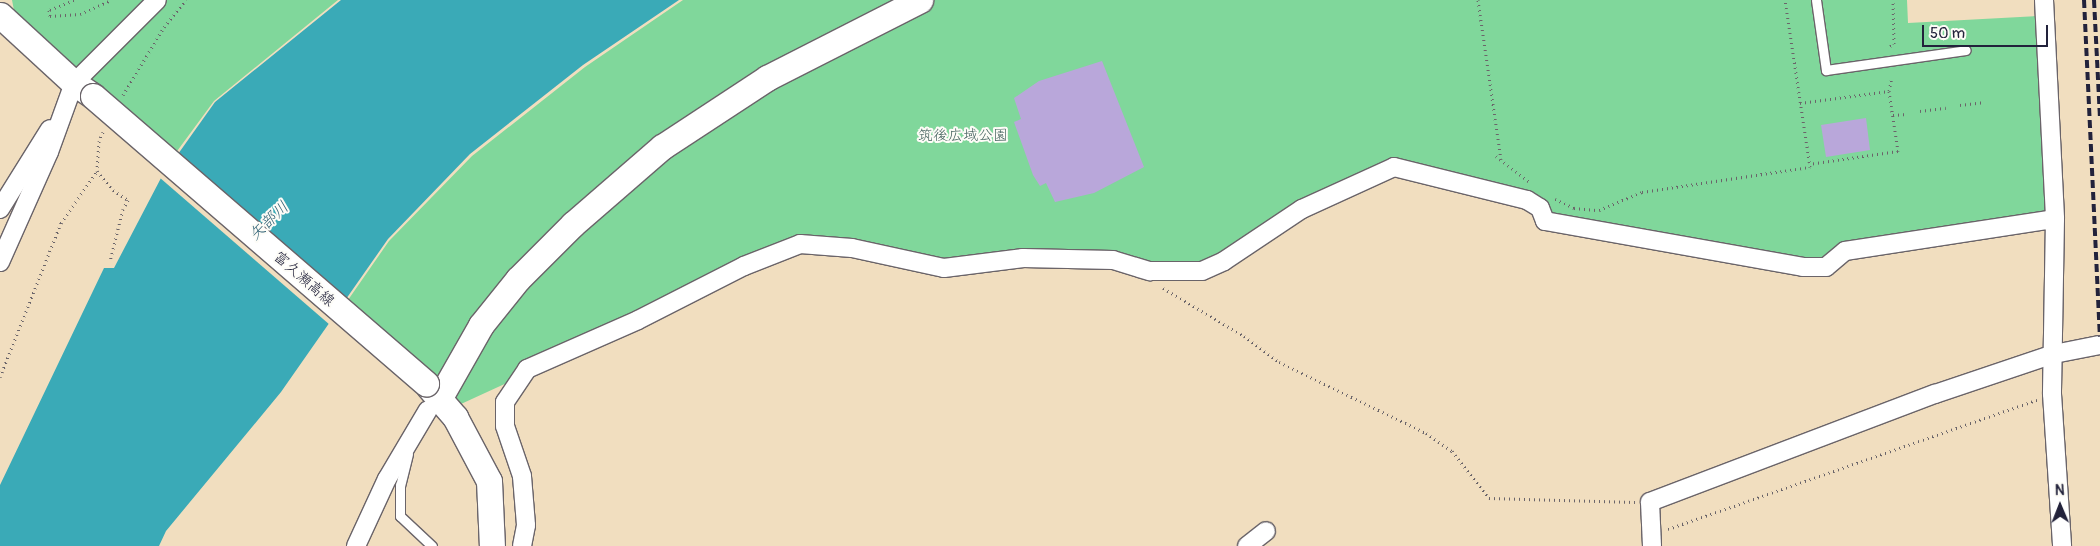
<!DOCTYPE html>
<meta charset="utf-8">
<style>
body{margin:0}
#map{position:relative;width:2100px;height:546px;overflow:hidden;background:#f1debf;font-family:Pangolin,"Klee One",sans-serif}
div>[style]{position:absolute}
.green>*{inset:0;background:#80d79b}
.water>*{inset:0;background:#3aaab7}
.pier>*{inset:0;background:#f1debf}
.building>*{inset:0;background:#b9a7da}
.path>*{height:3px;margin-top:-1.5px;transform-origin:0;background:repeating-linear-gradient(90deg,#6a6469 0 1px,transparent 0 5px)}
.roads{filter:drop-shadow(1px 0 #6a6469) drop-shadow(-1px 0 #6a6469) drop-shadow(0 1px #6a6469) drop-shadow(0 -1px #6a6469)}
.lane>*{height:9px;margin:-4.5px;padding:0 4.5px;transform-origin:4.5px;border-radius:4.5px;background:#fff}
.street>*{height:18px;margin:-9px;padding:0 9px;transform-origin:9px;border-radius:9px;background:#fff}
.secondary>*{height:25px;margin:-12.5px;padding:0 12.5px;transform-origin:12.5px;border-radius:12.5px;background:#fff}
.rail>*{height:4px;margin-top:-2px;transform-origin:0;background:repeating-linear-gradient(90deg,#22223b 0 8px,transparent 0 12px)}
.bridges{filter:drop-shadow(1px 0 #6a6469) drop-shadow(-1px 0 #6a6469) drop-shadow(0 1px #6a6469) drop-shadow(0 -1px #6a6469)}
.secondary-bridge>*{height:25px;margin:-12.5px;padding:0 12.5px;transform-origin:12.5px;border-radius:12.5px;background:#fff}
span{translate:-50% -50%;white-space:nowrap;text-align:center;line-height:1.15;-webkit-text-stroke:4px #fdfcf7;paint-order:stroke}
.park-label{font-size:15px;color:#43615d}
.street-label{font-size:15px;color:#22223b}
.water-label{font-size:16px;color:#2d5f73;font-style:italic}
.north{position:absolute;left:2035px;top:481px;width:50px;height:50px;-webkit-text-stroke:4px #fdfcf7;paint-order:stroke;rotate:359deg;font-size:14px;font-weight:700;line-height:20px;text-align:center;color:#22223b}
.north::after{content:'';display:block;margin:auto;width:18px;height:22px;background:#22223b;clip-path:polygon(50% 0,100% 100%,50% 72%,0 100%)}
.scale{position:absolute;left:1922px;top:25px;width:126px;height:22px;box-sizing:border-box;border:2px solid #22223b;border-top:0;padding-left:6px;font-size:15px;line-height:18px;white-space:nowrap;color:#22223b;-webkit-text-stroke:4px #fdfcf7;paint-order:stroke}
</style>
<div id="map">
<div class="green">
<i style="clip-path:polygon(12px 0,338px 0,214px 101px,172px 158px,16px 21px)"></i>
<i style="clip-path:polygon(683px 0,1907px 0,1908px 23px,2038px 16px,2048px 214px,1819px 263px,1554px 219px,1539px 200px,1404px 165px,1215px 262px,1126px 273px,1099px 267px,901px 260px,793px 251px,461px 404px,348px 300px,389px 241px,472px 156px,585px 67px)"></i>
</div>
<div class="water">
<i style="clip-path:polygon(341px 0,679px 0,583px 65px,470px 154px,388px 239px,281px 392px,166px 531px,159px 546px,0 546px,0 485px,104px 268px,114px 268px,161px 178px,215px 102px)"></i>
</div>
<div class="pier">
<i style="clip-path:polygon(162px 172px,334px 320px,330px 325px,159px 177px)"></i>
</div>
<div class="building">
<i style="clip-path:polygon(1102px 61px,1144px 167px,1094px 193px,1055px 202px,1046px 183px,1040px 186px,1033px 175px,1014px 122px,1021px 119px,1014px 98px,1039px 81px)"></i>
<i style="clip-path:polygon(1866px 118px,1870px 150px,1826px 157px,1821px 125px)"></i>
</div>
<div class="path">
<i style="left:74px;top:0;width:27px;rotate:158deg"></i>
<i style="left:49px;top:10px;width:6px;rotate:81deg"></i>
<i style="left:50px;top:16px;width:30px;rotate:-4deg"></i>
<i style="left:80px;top:14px;width:34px;rotate:-24deg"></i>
<i style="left:1478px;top:0;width:161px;rotate:81.8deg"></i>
<i style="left:1890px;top:46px;width:4px;rotate:-27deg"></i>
<i style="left:1894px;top:44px;width:44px;rotate:-91.3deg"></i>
<i style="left:1889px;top:91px;width:14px;rotate:-78deg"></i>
<i style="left:123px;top:95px;width:79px;rotate:-58.9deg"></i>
<i style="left:164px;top:27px;width:35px;rotate:-51deg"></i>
<i style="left:1800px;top:103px;width:90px;rotate:-7.7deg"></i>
<i style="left:1889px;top:91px;width:61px;rotate:81.5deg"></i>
<i style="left:1898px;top:151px;width:90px;rotate:171.7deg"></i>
<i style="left:1960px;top:105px;width:23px;rotate:-7deg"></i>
<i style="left:1920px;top:111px;width:26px;rotate:-7deg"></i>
<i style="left:1893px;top:115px;width:14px;rotate:-4deg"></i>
<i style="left:103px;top:132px;width:10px;rotate:114deg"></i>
<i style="left:99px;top:141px;width:30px;rotate:94deg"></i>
<i style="left:97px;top:171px;width:25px;rotate:50deg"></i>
<i style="left:113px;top:190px;width:18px;rotate:34deg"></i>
<i style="left:128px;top:200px;width:10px;rotate:119deg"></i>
<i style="left:123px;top:209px;width:54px;rotate:104deg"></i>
<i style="left:1496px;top:156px;width:44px;rotate:37.6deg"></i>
<i style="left:1555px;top:199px;width:21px;rotate:25deg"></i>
<i style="left:1574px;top:208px;width:25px;rotate:5deg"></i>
<i style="left:1599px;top:210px;width:47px;rotate:-22.7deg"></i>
<i style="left:1642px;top:192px;width:170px;rotate:-8.5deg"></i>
<i style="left:1810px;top:167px;width:169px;rotate:-98.5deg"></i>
<i style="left:1163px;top:288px;width:94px;rotate:30.7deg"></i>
<i style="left:1244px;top:336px;width:44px;rotate:36.6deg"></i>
<i style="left:1279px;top:362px;width:163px;rotate:25.8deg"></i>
<i style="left:1426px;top:433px;width:32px;rotate:35deg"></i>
<i style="left:1452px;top:451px;width:60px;rotate:51.8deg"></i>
<i style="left:1489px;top:498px;width:146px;rotate:1.6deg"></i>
<i style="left:0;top:377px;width:166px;rotate:-68.4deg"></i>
<i style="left:61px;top:223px;width:63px;rotate:-55.3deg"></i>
<i style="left:1668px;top:529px;width:391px;rotate:-19.3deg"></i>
</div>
<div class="roads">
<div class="lane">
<i style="left:1816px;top:0;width:71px;rotate:81.9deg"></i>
<i style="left:1826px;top:70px;width:141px;rotate:-8.1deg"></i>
<i style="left:408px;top:454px;width:32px;rotate:104deg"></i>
<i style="left:400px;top:485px;width:31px;rotate:90deg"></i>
<i style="left:400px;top:516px;width:44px;rotate:43.2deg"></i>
</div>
<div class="street">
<i style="left:2044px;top:0;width:219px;rotate:87.1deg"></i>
<i style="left:2055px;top:219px;width:175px;rotate:91deg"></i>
<i style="left:2052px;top:394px;width:152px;rotate:86.2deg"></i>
<i style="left:0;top:209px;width:94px;rotate:-58deg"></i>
<i style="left:0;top:262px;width:120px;rotate:-66deg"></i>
<i style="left:49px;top:152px;width:73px;rotate:-70.1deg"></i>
<i style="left:74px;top:83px;width:117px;rotate:-45deg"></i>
<i style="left:356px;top:546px;width:74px;rotate:-65.2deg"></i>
<i style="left:387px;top:479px;width:80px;rotate:-59.3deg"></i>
<i style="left:522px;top:546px;width:21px;rotate:-79deg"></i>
<i style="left:526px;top:525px;width:49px;rotate:-94.7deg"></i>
<i style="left:522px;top:476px;width:53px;rotate:-108.8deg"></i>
<i style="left:505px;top:426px;width:24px;rotate:-90deg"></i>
<i style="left:505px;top:402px;width:40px;rotate:-56deg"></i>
<i style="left:527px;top:369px;width:121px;rotate:-23.8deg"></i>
<i style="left:638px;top:320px;width:119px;rotate:-27deg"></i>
<i style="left:744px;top:266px;width:60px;rotate:-21.4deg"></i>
<i style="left:800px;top:244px;width:52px;rotate:4.4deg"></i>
<i style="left:852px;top:248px;width:94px;rotate:12.3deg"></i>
<i style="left:944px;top:268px;width:80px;rotate:-7.2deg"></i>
<i style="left:1023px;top:258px;width:90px;rotate:1.3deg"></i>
<i style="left:1113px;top:260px;width:39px;rotate:17deg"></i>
<i style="left:1150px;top:271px;width:52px"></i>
<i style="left:1202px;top:271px;width:24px;rotate:-24deg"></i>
<i style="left:1224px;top:261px;width:94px;rotate:-33.7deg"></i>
<i style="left:1302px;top:209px;width:101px;rotate:-24.5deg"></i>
<i style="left:1394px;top:167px;width:137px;rotate:13.9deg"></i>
<i style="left:1527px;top:200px;width:15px;rotate:32deg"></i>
<i style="left:1540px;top:208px;width:14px;rotate:69deg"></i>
<i style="left:1545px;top:221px;width:262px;rotate:10.1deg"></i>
<i style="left:1803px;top:267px;width:23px"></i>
<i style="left:1826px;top:267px;width:25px;rotate:-40deg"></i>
<i style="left:1845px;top:251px;width:212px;rotate:-8.7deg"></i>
<i style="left:1247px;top:546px;width:24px;rotate:-38deg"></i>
<i style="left:1652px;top:546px;width:44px;rotate:-92.6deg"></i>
<i style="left:1650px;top:502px;width:305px;rotate:-20.8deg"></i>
<i style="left:1935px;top:394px;width:126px;rotate:-18.6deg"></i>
<i style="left:2054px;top:354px;width:47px;rotate:-11.1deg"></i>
</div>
<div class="secondary">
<i style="left:0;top:15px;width:100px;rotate:42.6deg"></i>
<i style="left:74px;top:83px;width:23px;rotate:34deg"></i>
<i style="left:429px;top:387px;width:40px;rotate:49deg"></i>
<i style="left:455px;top:417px;width:72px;rotate:62deg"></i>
<i style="left:489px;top:481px;width:65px;rotate:87.4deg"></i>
<i style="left:439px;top:399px;width:85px;rotate:-60.4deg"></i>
<i style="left:481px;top:325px;width:59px;rotate:-51.2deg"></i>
<i style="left:518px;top:279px;width:78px;rotate:-45deg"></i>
<i style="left:573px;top:224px;width:118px;rotate:-40.9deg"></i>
<i style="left:662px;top:147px;width:126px;rotate:-33.3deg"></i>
<i style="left:767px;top:78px;width:172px;rotate:-27deg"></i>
</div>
</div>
<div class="rail">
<i style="left:2084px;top:0;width:337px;rotate:87.3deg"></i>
<i style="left:2094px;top:0;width:117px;rotate:87.1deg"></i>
</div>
<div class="bridges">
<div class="secondary-bridge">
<i style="left:93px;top:96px;width:440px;rotate:40.8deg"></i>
</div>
</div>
<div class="park-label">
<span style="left:963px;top:136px">筑後広域公園</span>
</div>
<div class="street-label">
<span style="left:304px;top:279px;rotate:41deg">富久瀬高線</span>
</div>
<div class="water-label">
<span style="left:269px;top:221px;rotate:-44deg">矢部川</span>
</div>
<div class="north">N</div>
<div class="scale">50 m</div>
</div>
